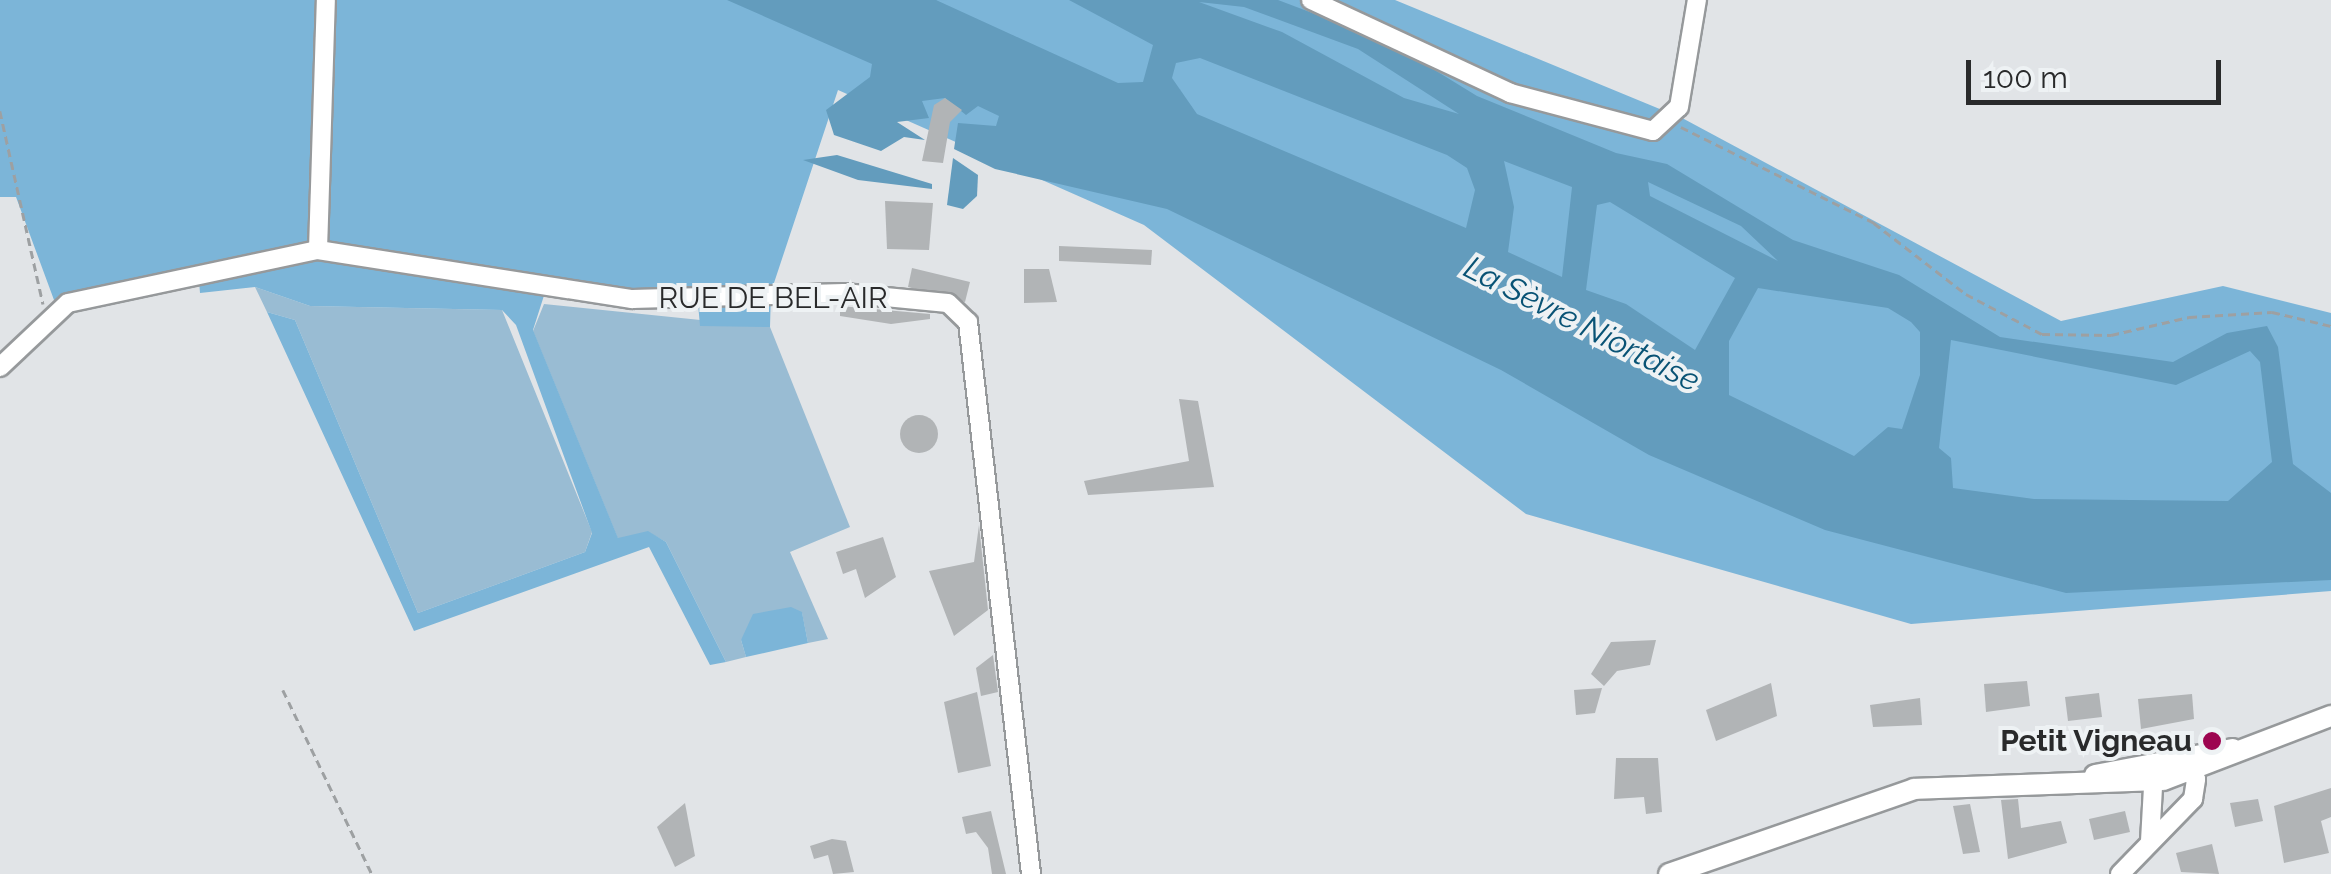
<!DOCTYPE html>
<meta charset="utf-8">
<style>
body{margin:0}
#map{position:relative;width:2331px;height:874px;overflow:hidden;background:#e1e4e7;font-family:Raleway,sans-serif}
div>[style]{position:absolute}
.green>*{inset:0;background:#99bcd3}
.forest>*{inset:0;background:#7cb5d8}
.water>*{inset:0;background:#639cbd}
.building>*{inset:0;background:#b1b4b6}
.round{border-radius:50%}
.path>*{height:2.5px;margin-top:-1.25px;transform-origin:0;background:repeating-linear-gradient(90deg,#9da0a2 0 8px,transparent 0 13px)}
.roads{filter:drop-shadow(2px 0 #96999b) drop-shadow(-2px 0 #96999b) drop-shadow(0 2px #96999b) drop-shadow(0 -2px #96999b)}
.minor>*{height:18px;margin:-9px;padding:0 9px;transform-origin:9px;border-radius:9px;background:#fff}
.tertiary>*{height:20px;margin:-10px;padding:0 10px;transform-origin:10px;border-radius:10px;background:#fff}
.dots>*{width:28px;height:28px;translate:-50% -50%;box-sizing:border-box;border:5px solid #eef2f4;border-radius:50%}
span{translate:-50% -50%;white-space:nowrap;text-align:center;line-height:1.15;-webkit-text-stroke:8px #eef2f4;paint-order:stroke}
.street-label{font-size:30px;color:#292a2b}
.poi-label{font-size:30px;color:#292a2b;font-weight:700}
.right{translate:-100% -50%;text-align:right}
.water-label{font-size:32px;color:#095375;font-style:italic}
.scale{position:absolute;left:1966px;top:60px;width:255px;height:45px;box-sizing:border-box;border:5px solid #292a2b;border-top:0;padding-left:12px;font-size:30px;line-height:35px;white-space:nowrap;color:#292a2b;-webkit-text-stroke:8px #eef2f4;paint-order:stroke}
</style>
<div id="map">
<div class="green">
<i style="clip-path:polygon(255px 287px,310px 306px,502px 310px,592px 532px,585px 552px,418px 613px,295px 320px,267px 312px)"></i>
<i style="clip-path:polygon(544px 304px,770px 327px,850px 527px,790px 552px,828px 639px,808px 643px,802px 613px,741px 640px,746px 657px,726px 662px,666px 542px,648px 532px,618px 539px,533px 331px)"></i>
</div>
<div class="forest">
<i style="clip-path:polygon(0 0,1395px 0,1684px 119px,2061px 321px,2223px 286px,2331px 313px,2331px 591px,1911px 624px,1526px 514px,1144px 225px,838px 90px,771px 292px,770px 327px,700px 326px,697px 292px,548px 283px,533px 330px,618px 538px,648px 531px,666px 542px,726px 662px,710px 665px,649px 547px,414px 631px,267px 312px,295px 320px,418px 613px,585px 552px,592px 533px,516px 325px,502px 310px,310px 306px,255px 287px,200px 293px,198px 268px,54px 300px,16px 197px,0 197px)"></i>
<i style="clip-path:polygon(791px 607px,802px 612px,808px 643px,746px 657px,741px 640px,753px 614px)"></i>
</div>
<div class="water">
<i style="clip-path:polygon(evenodd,727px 0,936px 0,1118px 83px,1143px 82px,1153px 45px,1069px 0,1278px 0,1389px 42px,1477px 96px,1616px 153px,1667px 164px,1793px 240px,1899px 275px,2000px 337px,2173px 362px,2227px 333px,2267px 326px,2278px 347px,2293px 464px,2331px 493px,2331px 580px,2066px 593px,1825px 530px,1649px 455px,1501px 370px,1167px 209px,995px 169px,954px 149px,958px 123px,996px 126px,999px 116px,978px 106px,966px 115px,945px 98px,922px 101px,929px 118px,897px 122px,925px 140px,904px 137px,881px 151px,834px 135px,826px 110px,870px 77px,872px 64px,727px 0,1199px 2px,1244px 7px,1358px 49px,1459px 114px,1404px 98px,1282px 32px,1199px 2px,727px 0,1200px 58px,1447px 155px,1467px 168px,1475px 190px,1466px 228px,1197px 114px,1172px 78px,1176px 63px,1200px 58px,727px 0,1504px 161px,1572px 187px,1562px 277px,1508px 252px,1514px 207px,1504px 161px,727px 0,1648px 182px,1741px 226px,1778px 261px,1650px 196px,1648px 182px,727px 0,1610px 202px,1735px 278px,1695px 350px,1626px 304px,1586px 290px,1597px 205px,1610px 202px,727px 0,1758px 288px,1888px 308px,1911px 322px,1920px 332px,1920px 375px,1902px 429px,1888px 427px,1854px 456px,1729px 395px,1729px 341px,1758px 288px,727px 0,1951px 340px,2176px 385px,2250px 351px,2260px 362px,2272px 462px,2228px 501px,2034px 499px,1953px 488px,1951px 458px,1939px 448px,1951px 340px)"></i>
<i style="clip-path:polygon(837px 155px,932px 184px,932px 189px,858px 180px,803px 160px)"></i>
<i style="clip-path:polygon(953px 158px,978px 175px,977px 196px,963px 209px,947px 205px)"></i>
</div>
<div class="building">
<i style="clip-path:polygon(945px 98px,962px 110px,950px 122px,943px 163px,922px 161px,934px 105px)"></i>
<i style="clip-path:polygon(885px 201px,933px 203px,929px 250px,887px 249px)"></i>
<i style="clip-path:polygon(1059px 246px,1152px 250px,1151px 265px,1059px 261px)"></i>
<i style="clip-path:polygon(912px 268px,970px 282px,965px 302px,908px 287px)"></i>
<i style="clip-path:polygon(1024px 269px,1049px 269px,1057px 302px,1024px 303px)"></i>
<i style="clip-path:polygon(840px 306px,930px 314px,930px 319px,891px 324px,840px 316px)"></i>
<i style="clip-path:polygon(1179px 399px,1198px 401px,1214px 487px,1088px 495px,1084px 481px,1189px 461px)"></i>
<i class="round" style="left:900px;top:415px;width:38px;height:38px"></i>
<i style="clip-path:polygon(979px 525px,988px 610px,954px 636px,929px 571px,974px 562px)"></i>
<i style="clip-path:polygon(883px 537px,896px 577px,865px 598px,856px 569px,843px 574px,836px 552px)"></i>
<i style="clip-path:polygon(1656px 640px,1650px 665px,1617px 671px,1604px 686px,1591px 674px,1611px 642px)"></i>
<i style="clip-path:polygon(993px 655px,998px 692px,981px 696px,976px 668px)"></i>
<i style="clip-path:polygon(2027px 681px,2030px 706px,1986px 712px,1984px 684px)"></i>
<i style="clip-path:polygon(1771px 683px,1777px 716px,1716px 741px,1706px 710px)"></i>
<i style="clip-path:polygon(1602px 688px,1595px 713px,1576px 715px,1574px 690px)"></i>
<i style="clip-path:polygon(977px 692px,991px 766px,958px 773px,944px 702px)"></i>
<i style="clip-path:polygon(2099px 693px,2102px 717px,2068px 721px,2065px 697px)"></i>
<i style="clip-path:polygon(2192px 694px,2194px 719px,2141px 729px,2138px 699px)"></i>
<i style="clip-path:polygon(1920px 698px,1922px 725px,1873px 727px,1870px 705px)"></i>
<i style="clip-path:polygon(1616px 758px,1658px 758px,1662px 812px,1646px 814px,1644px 797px,1614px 799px)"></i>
<i style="clip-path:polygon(2331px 788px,2331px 817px,2321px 821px,2329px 853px,2284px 863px,2274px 806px)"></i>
<i style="clip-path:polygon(2018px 799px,2021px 828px,2061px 821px,2067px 843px,2008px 859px,2001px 800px)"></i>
<i style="clip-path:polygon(2258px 799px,2263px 821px,2235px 827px,2230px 803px)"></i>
<i style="clip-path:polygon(685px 803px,695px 856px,675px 867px,657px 827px)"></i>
<i style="clip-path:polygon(1970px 804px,1980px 852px,1963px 854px,1953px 806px)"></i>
<i style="clip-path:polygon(991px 811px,994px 824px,1006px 874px,992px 874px,988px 848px,976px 832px,966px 834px,962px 817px)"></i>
<i style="clip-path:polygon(2125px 811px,2130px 832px,2094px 840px,2089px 819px)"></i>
<i style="clip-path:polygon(832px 839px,846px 841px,854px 872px,833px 874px,828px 855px,814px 859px,810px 846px)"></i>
<i style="clip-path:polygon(2212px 844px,2219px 874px,2181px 872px,2176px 853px)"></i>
</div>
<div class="path">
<i style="left:0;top:111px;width:198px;rotate:77.4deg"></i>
<i style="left:1681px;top:127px;width:216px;rotate:26.4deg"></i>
<i style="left:1874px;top:223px;width:116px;rotate:37.7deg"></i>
<i style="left:1966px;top:294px;width:86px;rotate:27.8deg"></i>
<i style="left:2042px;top:334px;width:69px;rotate:0.8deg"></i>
<i style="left:2111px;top:335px;width:80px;rotate:-13deg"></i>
<i style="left:2189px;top:317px;width:83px;rotate:-3.4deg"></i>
<i style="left:2272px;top:312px;width:61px;rotate:13.3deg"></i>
<i style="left:283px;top:690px;width:204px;rotate:64.2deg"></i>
</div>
<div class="roads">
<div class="minor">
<i style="left:1311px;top:0;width:220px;rotate:25deg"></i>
<i style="left:1510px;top:93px;width:148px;rotate:14.9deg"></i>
<i style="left:1653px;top:131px;width:35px;rotate:-43deg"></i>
<i style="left:1679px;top:107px;width:109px;rotate:-80.5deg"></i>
<i style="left:318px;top:250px;width:250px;rotate:-88.2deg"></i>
<i style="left:0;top:367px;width:93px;rotate:-43.3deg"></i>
<i style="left:68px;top:303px;width:256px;rotate:-12deg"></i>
<i style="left:318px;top:250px;width:318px;rotate:8.9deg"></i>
<i style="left:632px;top:299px;width:212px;rotate:-1.6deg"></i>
<i style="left:844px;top:293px;width:104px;rotate:5.5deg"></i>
<i style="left:948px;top:303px;width:28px;rotate:44deg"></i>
<i style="left:968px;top:322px;width:556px;rotate:83.49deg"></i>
<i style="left:2150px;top:841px;width:71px;rotate:-86.8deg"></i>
<i style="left:2120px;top:874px;width:105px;rotate:-45.8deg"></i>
<i style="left:2193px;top:799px;width:20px;rotate:-81deg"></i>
<i style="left:2196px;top:779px;width:24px;rotate:-135deg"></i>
</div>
<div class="tertiary">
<i style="left:2095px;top:775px;width:140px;rotate:-10.7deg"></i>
<i style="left:1669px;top:874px;width:259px;rotate:-19.1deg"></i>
<i style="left:1914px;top:789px;width:249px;rotate:-2.1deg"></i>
<i style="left:2163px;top:780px;width:180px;rotate:-20.9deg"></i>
</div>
</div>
<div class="dots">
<i style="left:2212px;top:741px;background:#9d0550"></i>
</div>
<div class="street-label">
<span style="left:773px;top:298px">RUE DE BEL-AIR</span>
</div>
<div class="poi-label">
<span class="right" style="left:2192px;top:741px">Petit Vigneau</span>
</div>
<div class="water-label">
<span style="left:1582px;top:324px;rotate:27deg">La Sèvre Niortaise</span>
</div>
<div class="scale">100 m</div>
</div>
